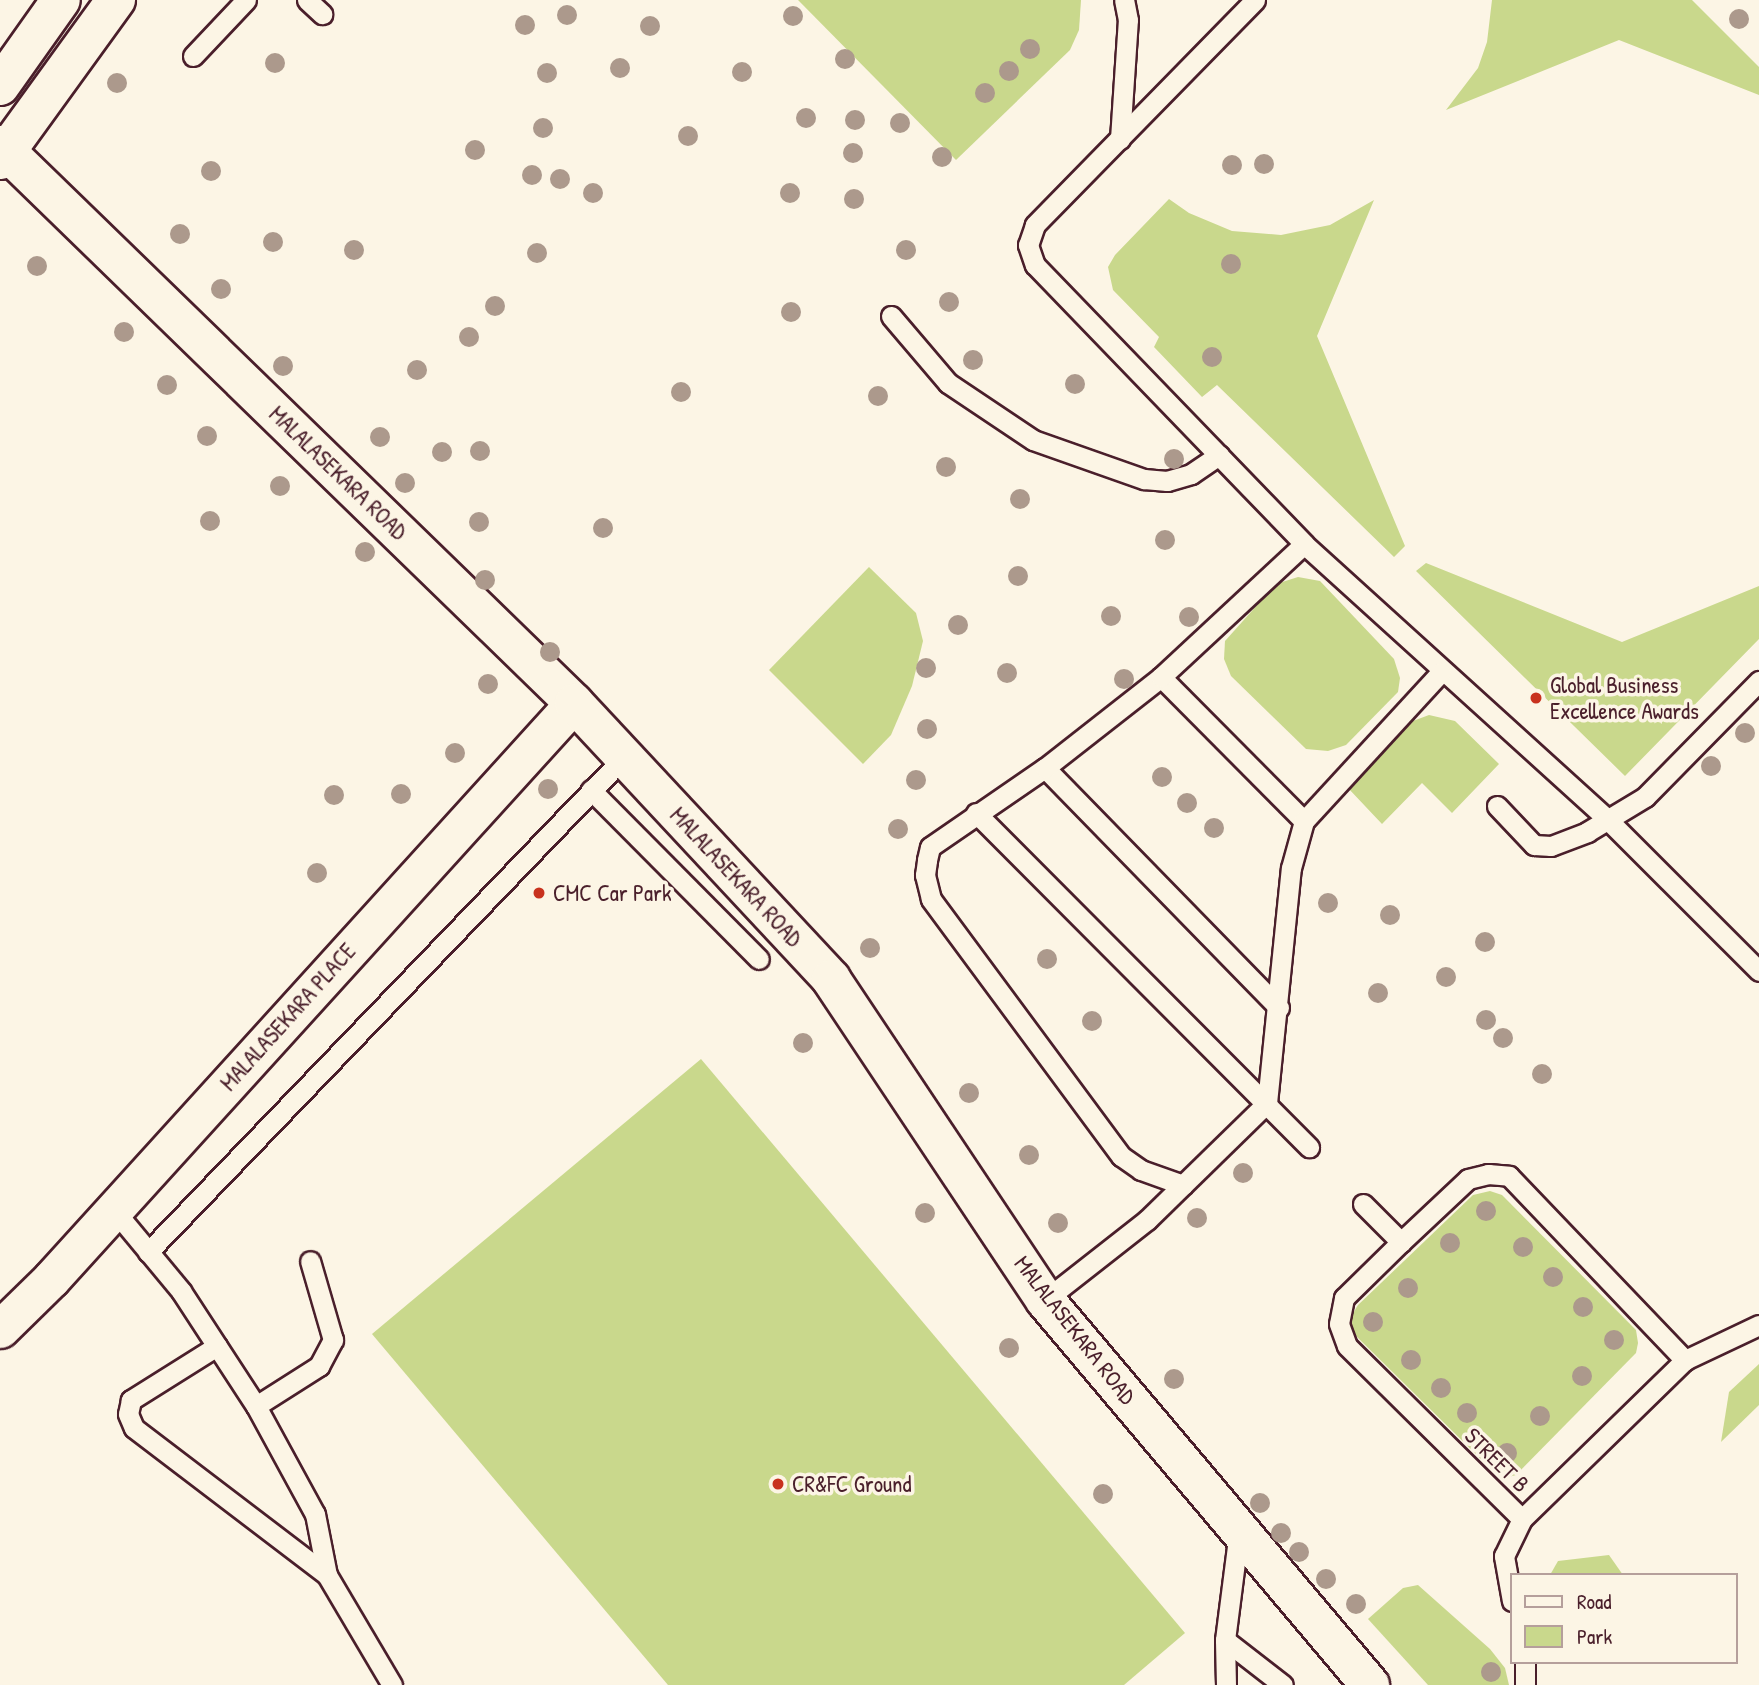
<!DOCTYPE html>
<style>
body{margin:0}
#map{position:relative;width:1759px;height:1685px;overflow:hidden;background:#fcf5e5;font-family:"Patrick Hand",sans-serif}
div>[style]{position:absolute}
.green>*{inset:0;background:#c9d88c}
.roads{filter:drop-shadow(2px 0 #4a1f2b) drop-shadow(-2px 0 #4a1f2b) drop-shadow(0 2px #4a1f2b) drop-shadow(0 -2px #4a1f2b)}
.service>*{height:19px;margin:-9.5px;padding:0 9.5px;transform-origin:9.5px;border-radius:9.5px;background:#fcf5e5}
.minor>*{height:37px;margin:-18.5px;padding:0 18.5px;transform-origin:18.5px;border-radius:18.5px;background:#fcf5e5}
.tertiary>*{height:38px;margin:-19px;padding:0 19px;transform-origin:19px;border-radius:19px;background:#fcf5e5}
.primary>*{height:38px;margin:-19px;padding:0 19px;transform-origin:19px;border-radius:19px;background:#fcf5e5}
.trees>*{width:20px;height:20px;margin:-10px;border-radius:50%;background:#ac998c}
.dots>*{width:19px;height:19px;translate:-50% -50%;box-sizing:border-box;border:4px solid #fcf5e5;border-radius:50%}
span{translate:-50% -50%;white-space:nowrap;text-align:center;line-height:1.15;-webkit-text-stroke:7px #fcf5e5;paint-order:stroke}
.street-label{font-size:23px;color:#4a1f2b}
.poi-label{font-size:23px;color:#4a1f2b}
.left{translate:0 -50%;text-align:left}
.legend{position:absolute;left:1510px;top:1573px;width:228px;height:91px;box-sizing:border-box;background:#fcf5e5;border:2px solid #b59f9b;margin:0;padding:9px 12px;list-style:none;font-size:21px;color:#4a1f2b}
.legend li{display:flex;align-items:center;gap:14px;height:35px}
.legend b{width:35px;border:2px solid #b59f9b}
</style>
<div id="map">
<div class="green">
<i style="clip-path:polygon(798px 0,1081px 0,1079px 30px,1070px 50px,956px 160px)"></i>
<i style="clip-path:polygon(1492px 0,1692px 0,1759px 67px,1759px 95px,1619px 40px,1446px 110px,1478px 68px,1487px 42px)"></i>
<i style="clip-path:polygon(1169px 199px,1189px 213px,1232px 231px,1281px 235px,1330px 225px,1374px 200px,1317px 336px,1405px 546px,1394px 557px,1217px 385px,1202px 397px,1154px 347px,1159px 337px,1113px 290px,1108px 267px,1115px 255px)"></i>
<i style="clip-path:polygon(1426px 563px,1622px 642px,1759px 586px,1759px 639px,1625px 776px,1416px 571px)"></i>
<i style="clip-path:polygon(869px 567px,916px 613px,923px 641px,912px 686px,891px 735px,863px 764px,769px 670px)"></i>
<i style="clip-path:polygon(1298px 577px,1320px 581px,1394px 659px,1400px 678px,1398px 692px,1346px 745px,1328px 751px,1306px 749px,1231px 676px,1224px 659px,1225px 641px,1276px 584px)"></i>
<i style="clip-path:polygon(1429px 715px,1455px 721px,1499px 764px,1452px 813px,1422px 783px,1382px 824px,1348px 788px,1413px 721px)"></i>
<i style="clip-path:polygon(701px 1059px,1185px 1633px,1124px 1685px,668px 1685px,372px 1334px)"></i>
<i style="clip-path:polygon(1490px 1191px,1502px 1195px,1636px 1330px,1638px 1343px,1636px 1353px,1516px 1475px,1505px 1478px,1496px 1474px,1353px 1333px,1350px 1318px,1358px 1305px,1473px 1195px)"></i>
<i style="clip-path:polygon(1759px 1364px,1759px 1405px,1721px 1442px,1729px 1392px)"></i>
<i style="clip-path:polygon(1609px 1555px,1623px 1575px,1550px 1575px,1558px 1561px)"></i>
<i style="clip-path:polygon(1418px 1585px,1490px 1649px,1505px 1668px,1509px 1685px,1428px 1685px,1368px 1619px,1403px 1588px)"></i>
</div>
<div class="roads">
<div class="service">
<i style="left:307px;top:0;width:21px;rotate:43deg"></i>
<i style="left:1255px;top:0;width:315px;rotate:134.4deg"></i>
<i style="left:1035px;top:225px;width:21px;rotate:109deg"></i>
<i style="left:1028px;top:245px;width:21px;rotate:71deg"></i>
<i style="left:1035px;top:265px;width:388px;rotate:46deg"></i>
<i style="left:1304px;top:544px;width:412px;rotate:42.2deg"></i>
<i style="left:1609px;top:821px;width:212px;rotate:45deg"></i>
<i style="left:193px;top:56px;width:77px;rotate:-46.6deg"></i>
<i style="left:1120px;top:139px;width:119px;rotate:-86.2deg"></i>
<i style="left:1128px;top:20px;width:20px;rotate:-101deg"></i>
<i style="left:891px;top:316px;width:88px;rotate:49.6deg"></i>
<i style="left:948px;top:383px;width:102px;rotate:33.8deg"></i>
<i style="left:1033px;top:440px;width:118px;rotate:19.4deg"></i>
<i style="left:1144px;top:479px;width:23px;rotate:5deg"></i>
<i style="left:1167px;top:481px;width:25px;rotate:-16deg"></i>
<i style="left:1191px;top:474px;width:34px;rotate:-34deg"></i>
<i style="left:1161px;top:677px;width:203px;rotate:45.2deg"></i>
<i style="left:1045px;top:768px;width:335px;rotate:45.7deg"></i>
<i style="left:591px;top:790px;width:238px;rotate:45.2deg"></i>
<i style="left:1497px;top:806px;width:54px;rotate:46.5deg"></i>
<i style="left:1534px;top:845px;width:17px;rotate:3deg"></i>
<i style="left:1551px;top:846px;width:39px;rotate:-21deg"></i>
<i style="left:1587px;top:832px;width:68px;rotate:-31.1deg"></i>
<i style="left:1645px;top:797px;width:163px;rotate:-45.5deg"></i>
<i style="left:976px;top:813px;width:472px;rotate:45.1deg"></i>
<i style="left:1183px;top:1185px;width:45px;rotate:-160.3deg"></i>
<i style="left:1141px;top:1170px;width:24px;rotate:-145deg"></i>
<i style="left:1121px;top:1156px;width:320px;rotate:-126.5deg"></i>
<i style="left:931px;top:899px;width:25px;rotate:-104deg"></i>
<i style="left:925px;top:875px;width:15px;rotate:-82deg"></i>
<i style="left:927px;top:860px;width:13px;rotate:-77deg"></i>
<i style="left:930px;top:847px;width:140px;rotate:-34.5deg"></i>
<i style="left:1045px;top:768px;width:147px;rotate:-38.1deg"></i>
<i style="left:1161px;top:677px;width:195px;rotate:-42.9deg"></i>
<i style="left:1363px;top:1204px;width:54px;rotate:45deg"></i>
<i style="left:1401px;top:1242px;width:80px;rotate:135.5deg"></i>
<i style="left:1344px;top:1298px;width:26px;rotate:101deg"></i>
<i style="left:1339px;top:1324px;width:23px;rotate:70deg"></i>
<i style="left:1347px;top:1346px;width:246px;rotate:44.7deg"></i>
<i style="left:1522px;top:1519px;width:228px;rotate:-44.3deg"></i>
<i style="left:1685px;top:1360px;width:82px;rotate:-25.3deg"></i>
<i style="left:113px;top:1209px;width:107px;rotate:50.3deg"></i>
<i style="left:181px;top:1291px;width:137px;rotate:56.9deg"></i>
<i style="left:256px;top:1406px;width:123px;rotate:61.4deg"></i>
<i style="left:315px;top:1514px;width:62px;rotate:78.9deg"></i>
<i style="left:327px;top:1575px;width:128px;rotate:59.4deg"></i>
<i style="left:1401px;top:1242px;width:92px;rotate:-43.2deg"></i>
<i style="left:1468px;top:1179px;width:21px;rotate:-14deg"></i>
<i style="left:1488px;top:1174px;width:21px;rotate:5deg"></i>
<i style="left:1509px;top:1176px;width:255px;rotate:46.3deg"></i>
<i style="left:148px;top:1252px;width:687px;rotate:-46.12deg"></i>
<i style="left:1045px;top:1300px;width:130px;rotate:-38.1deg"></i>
<i style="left:1147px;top:1220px;width:168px;rotate:-44.3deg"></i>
<i style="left:1267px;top:1103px;width:236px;rotate:-84.2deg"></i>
<i style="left:1291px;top:868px;width:49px;rotate:-74.5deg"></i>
<i style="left:1304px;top:821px;width:202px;rotate:-47.4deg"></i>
<i style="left:217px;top:1346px;width:102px;rotate:147.9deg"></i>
<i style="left:131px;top:1400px;width:14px;rotate:102deg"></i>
<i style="left:128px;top:1414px;width:15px;rotate:67deg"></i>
<i style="left:134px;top:1428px;width:243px;rotate:37.3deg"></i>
<i style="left:256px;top:1406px;width:75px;rotate:-32.4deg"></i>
<i style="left:319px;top:1366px;width:30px;rotate:-62deg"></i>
<i style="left:333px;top:1340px;width:82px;rotate:-106.2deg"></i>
<i style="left:1512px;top:1601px;width:46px;rotate:-100.1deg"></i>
<i style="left:1504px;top:1556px;width:41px;rotate:-64.1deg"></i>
<i style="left:1225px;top:1640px;width:73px;rotate:37.8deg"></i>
<i style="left:1525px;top:1662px;width:23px;rotate:90deg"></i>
<i style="left:1226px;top:1685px;width:45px;rotate:-91.3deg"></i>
<i style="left:1225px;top:1640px;width:111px;rotate:-82.7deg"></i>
</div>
<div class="minor">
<i style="left:0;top:1329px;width:71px;rotate:-44.4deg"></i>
<i style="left:51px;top:1279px;width:778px;rotate:-47.76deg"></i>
</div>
<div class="tertiary">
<i style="left:0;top:145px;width:801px;rotate:44.19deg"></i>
<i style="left:574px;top:703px;width:377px;rotate:47deg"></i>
<i style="left:831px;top:979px;width:386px;rotate:56.3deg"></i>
<i style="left:1045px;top:1300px;width:504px;rotate:49.83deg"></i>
</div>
<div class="primary">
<i style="left:0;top:86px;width:105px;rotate:-54.7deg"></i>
<i style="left:0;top:160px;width:198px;rotate:-54.1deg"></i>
</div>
</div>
<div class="trees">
<i style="left:567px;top:15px"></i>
<i style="left:793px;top:16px"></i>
<i style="left:1739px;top:19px"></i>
<i style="left:525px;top:25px"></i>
<i style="left:650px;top:26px"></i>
<i style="left:1030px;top:49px"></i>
<i style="left:845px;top:59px"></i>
<i style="left:275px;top:63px"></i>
<i style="left:620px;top:68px"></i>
<i style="left:1009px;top:71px"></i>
<i style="left:742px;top:72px"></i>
<i style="left:547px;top:73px"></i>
<i style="left:117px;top:83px"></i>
<i style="left:985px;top:93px"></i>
<i style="left:806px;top:118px"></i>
<i style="left:855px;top:120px"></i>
<i style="left:900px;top:123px"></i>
<i style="left:543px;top:128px"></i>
<i style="left:688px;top:136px"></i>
<i style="left:475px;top:150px"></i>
<i style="left:853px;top:153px"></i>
<i style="left:942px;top:157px"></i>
<i style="left:1264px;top:164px"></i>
<i style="left:1232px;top:165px"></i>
<i style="left:211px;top:171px"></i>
<i style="left:532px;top:175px"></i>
<i style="left:560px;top:179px"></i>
<i style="left:593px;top:193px"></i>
<i style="left:790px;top:193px"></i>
<i style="left:854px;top:199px"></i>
<i style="left:180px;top:234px"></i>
<i style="left:273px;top:242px"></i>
<i style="left:354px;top:250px"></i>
<i style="left:906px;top:250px"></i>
<i style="left:537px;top:253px"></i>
<i style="left:1231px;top:264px"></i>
<i style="left:37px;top:266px"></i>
<i style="left:221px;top:289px"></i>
<i style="left:949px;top:302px"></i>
<i style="left:495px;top:306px"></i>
<i style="left:791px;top:312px"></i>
<i style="left:124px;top:332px"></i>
<i style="left:469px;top:337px"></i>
<i style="left:1212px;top:357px"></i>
<i style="left:973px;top:360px"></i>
<i style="left:283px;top:366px"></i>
<i style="left:417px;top:370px"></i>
<i style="left:1075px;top:384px"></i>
<i style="left:167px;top:385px"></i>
<i style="left:681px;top:392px"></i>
<i style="left:878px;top:396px"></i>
<i style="left:207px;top:436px"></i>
<i style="left:380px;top:437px"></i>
<i style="left:480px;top:451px"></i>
<i style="left:442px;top:452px"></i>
<i style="left:1174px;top:459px"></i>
<i style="left:946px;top:467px"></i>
<i style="left:405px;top:483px"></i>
<i style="left:280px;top:486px"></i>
<i style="left:1020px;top:499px"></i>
<i style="left:210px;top:521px"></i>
<i style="left:479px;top:522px"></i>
<i style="left:603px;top:528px"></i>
<i style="left:1165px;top:540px"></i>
<i style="left:365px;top:552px"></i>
<i style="left:1018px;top:576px"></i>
<i style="left:485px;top:580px"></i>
<i style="left:1111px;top:616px"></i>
<i style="left:1189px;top:617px"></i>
<i style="left:958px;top:625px"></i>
<i style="left:550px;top:652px"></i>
<i style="left:926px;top:668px"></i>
<i style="left:1007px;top:673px"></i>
<i style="left:1124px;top:679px"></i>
<i style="left:488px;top:684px"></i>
<i style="left:927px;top:729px"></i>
<i style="left:1745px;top:733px"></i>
<i style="left:455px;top:753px"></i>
<i style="left:1711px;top:766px"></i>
<i style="left:1162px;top:777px"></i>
<i style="left:916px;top:780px"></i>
<i style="left:548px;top:789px"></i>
<i style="left:401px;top:794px"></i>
<i style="left:334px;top:795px"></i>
<i style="left:1187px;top:803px"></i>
<i style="left:1214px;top:828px"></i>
<i style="left:898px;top:829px"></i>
<i style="left:317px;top:873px"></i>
<i style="left:1328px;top:903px"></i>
<i style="left:1390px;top:915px"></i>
<i style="left:1485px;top:942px"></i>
<i style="left:870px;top:948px"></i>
<i style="left:1047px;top:959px"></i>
<i style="left:1446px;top:977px"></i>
<i style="left:1378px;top:993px"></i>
<i style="left:1486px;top:1020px"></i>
<i style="left:1092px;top:1021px"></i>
<i style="left:1503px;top:1038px"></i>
<i style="left:803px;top:1043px"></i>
<i style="left:1542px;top:1074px"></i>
<i style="left:969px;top:1093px"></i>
<i style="left:1029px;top:1155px"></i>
<i style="left:1243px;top:1173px"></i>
<i style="left:1486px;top:1211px"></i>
<i style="left:925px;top:1213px"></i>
<i style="left:1197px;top:1218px"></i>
<i style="left:1058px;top:1223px"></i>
<i style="left:1450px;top:1243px"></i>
<i style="left:1523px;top:1247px"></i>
<i style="left:1553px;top:1277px"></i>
<i style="left:1408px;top:1288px"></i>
<i style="left:1583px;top:1307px"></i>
<i style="left:1373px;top:1322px"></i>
<i style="left:1614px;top:1340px"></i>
<i style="left:1009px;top:1348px"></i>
<i style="left:1411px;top:1360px"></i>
<i style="left:1582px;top:1376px"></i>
<i style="left:1174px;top:1379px"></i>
<i style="left:1441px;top:1388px"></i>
<i style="left:1467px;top:1413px"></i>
<i style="left:1540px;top:1416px"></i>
<i style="left:1507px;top:1453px"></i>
<i style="left:1103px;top:1494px"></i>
<i style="left:1260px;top:1503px"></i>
<i style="left:1281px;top:1533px"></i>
<i style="left:1299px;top:1552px"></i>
<i style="left:1326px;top:1579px"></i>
<i style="left:1356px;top:1604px"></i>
<i style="left:1491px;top:1672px"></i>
</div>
<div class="dots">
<i style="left:1536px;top:698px;background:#c8321e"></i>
<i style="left:539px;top:893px;background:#c8321e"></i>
<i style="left:778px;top:1484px;background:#c8321e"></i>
</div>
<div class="street-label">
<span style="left:338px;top:473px;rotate:44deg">MALALASEKARA ROAD</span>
<span style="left:736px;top:877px;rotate:47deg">MALALASEKARA ROAD</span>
<span style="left:288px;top:1017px;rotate:-48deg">MALALASEKARA PLACE</span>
<span style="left:1075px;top:1330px;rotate:52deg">MALALASEKARA ROAD</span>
<span style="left:1497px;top:1460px;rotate:45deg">STREET B</span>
</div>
<div class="poi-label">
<span class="left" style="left:1550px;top:698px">Global Business<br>Excellence Awards</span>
<span class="left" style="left:553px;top:893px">CMC Car Park</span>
<span class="left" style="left:792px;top:1484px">CR&amp;FC Ground</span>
</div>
<ul class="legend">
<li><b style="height:9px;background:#fcf5e5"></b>Road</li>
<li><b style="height:19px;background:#c9d88c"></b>Park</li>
</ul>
</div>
